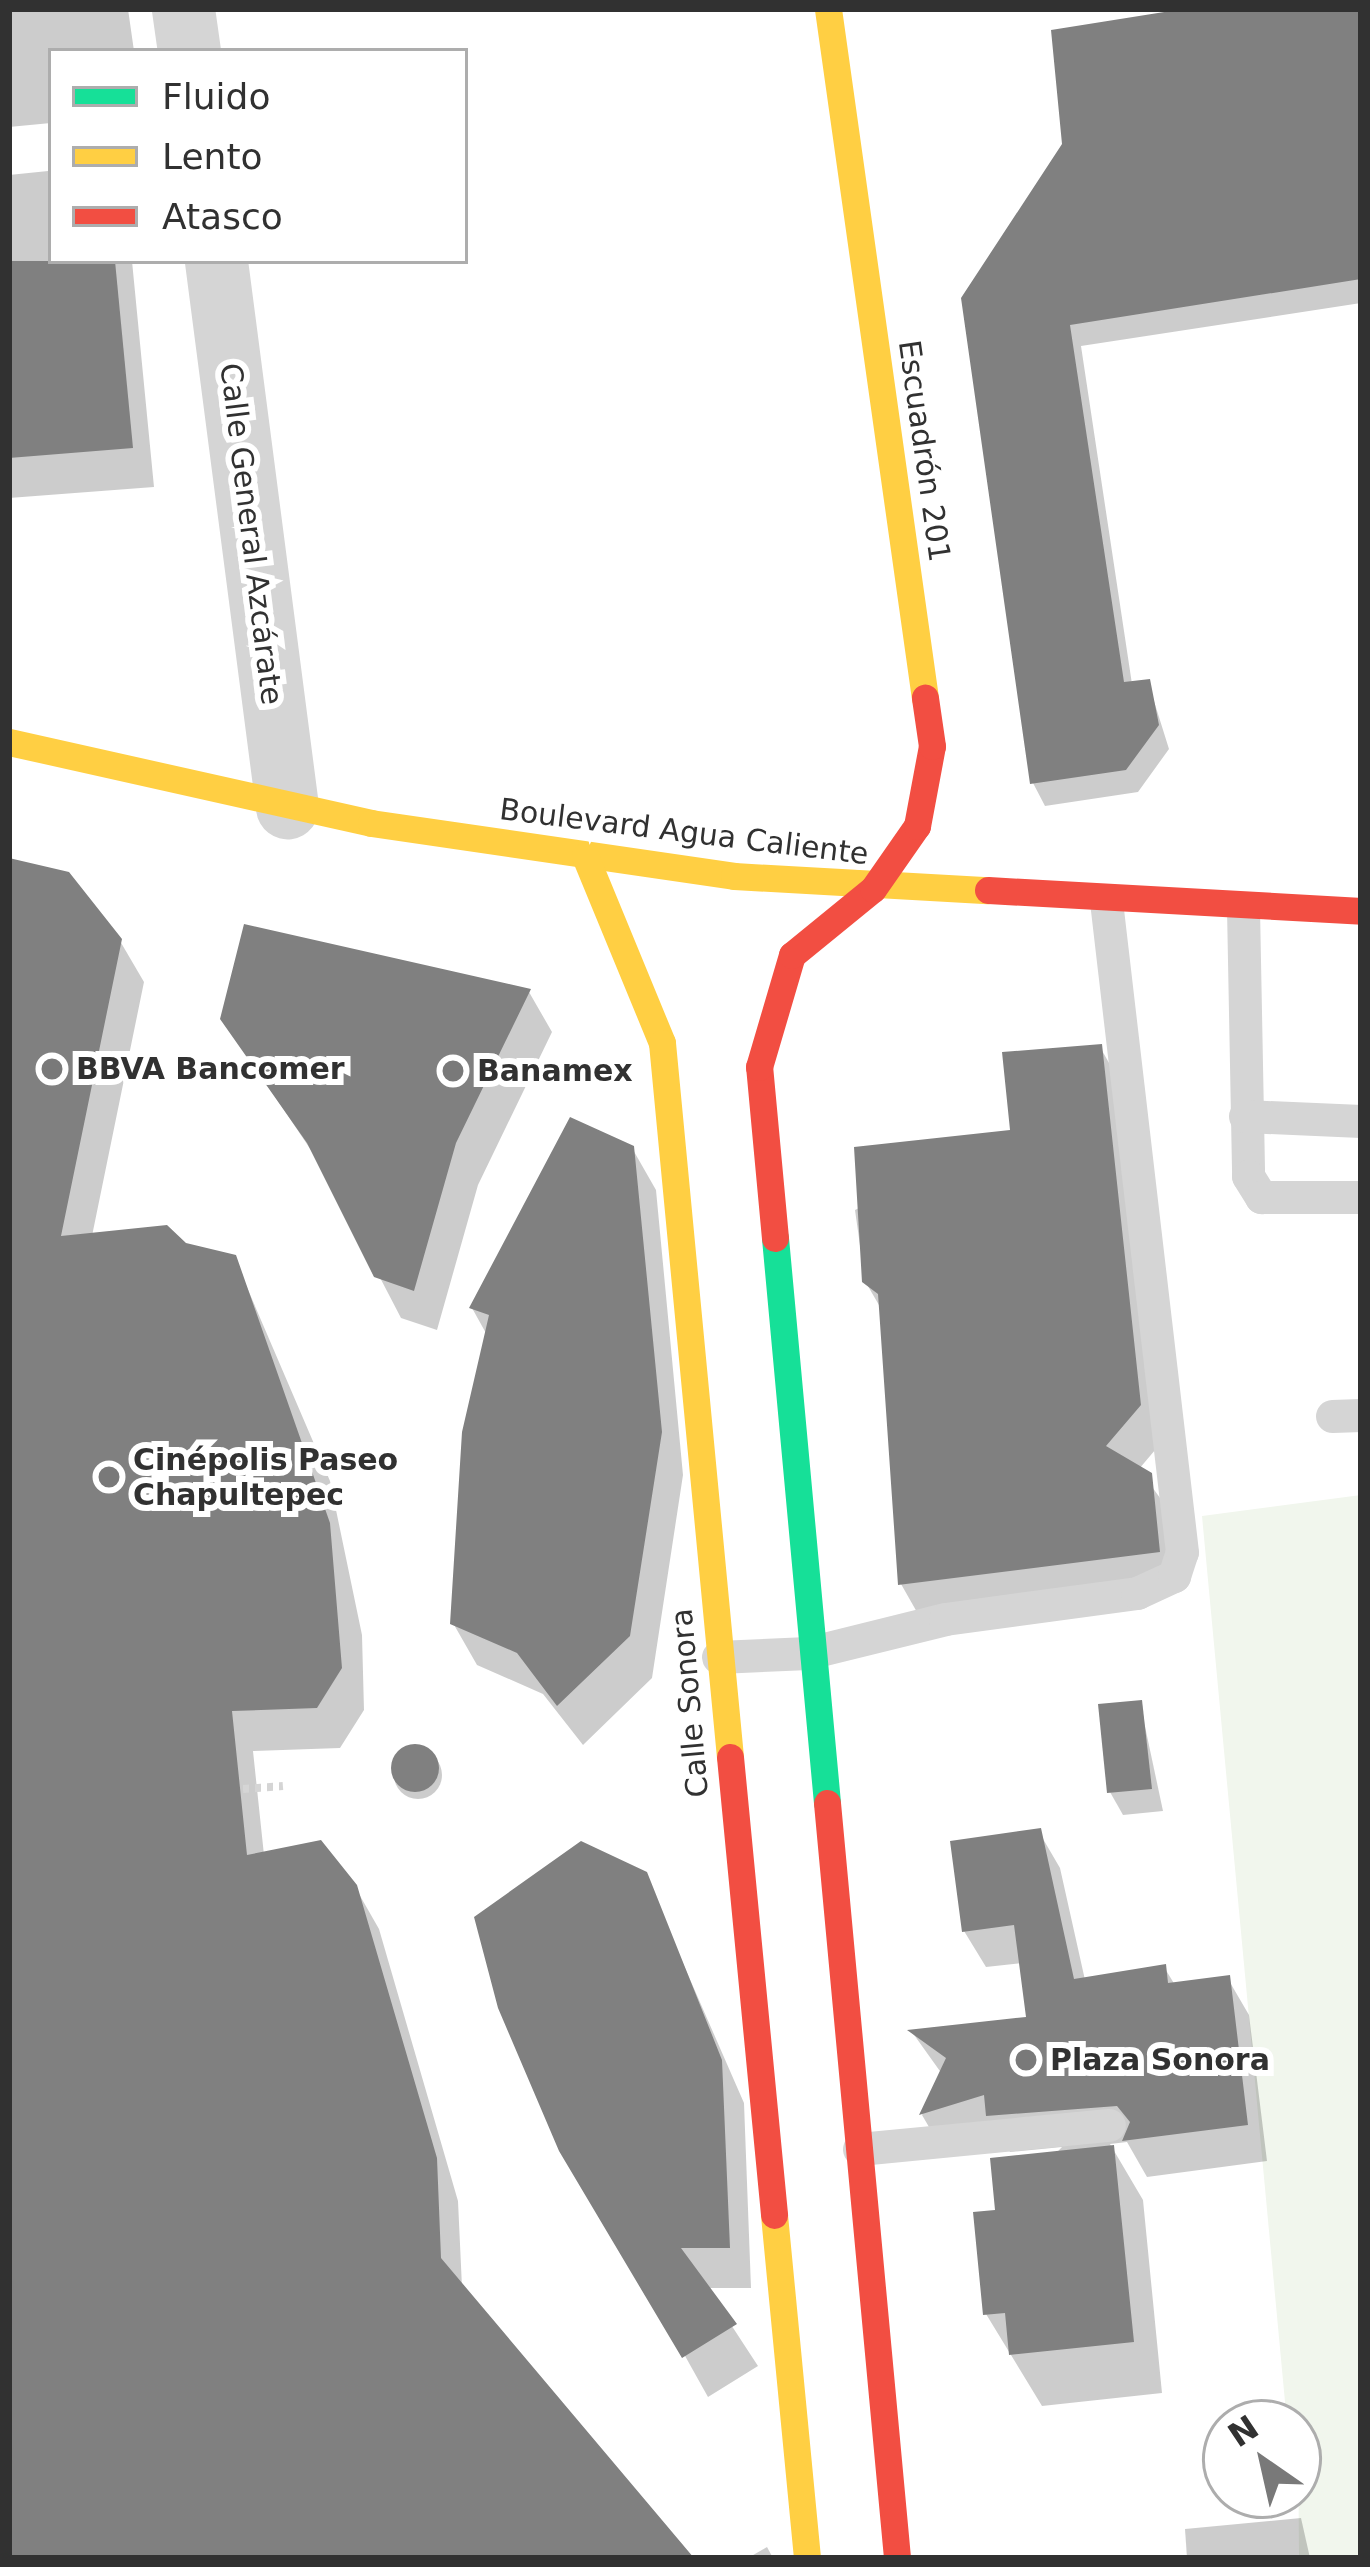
<!DOCTYPE html>
<meta charset="utf-8">
<style>
body{margin:0}
#map{position:relative;width:1370px;height:2567px;overflow:hidden;background:#fff;font-family:"DejaVu Sans",sans-serif}
div>[style]{position:absolute}
.green>*{inset:0;background:#f1f6ed}
.shadow>*{inset:0;background:#0003}
.round{border-radius:50%}
.building>*{inset:0;background:#808080}
.path>*{height:8px;margin-top:-4px;transform-origin:0;background:repeating-linear-gradient(90deg,#d5d5d5 0 6px,transparent 0 12px)}
.lane>*{height:33px;margin:-16.5px;padding:0 16.5px;transform-origin:16.5px;border-radius:16.5px;background:#d5d5d5}
.street>*{height:63px;margin:-31.5px;padding:0 31.5px;transform-origin:31.5px;border-radius:31.5px;background:#d5d5d5}
.fast>*{height:27px;margin:-13.5px;padding:0 13.5px;transform-origin:13.5px;border-radius:13.5px;background:#16e098}
.slow>*{height:27px;margin:-13.5px;padding:0 13.5px;transform-origin:13.5px;border-radius:13.5px;background:#ffcf43}
.jam>*{height:27px;margin:-13.5px;padding:0 13.5px;transform-origin:13.5px;border-radius:13.5px;background:#f24e42}
.dots>*{width:33px;height:33px;translate:-50% -50%;box-sizing:border-box;border:6px solid #fff;border-radius:50%}
span{translate:-50% -50%;white-space:nowrap;text-align:center;line-height:1.15;-webkit-text-stroke:12px #fff;paint-order:stroke}
.street-label{font-size:30px;color:#313131}
.poi-label{font-size:30px;color:#313131;font-weight:700}
.left{translate:0 -50%;text-align:left}
.frame{position:absolute;inset:0;border:12px solid #313131;pointer-events:none}
.legend{position:absolute;left:48px;top:48px;width:420px;height:216px;box-sizing:border-box;background:#fff;border:3px solid #adadad;margin:0;padding:15px 21px;list-style:none;font-size:36px;color:#313131}
.legend li{display:flex;align-items:center;gap:24px;height:60px}
.legend b{width:60px;border:3px solid #adadad}
.north{position:absolute;left:1202px;top:2399px;width:120px;height:120px;box-sizing:border-box;background:#fff;border:3px solid #adadad;border-radius:50%;rotate:326deg;font-size:33px;font-weight:700;line-height:48px;text-align:center;color:#313131}
.north::after{content:'';display:block;margin:auto;width:42px;height:54px;background:#797979;clip-path:polygon(50% 0,100% 100%,50% 72%,0 100%)}
</style>
<div id="map">
<div class="green">
<i style="clip-path:polygon(1361px 1495px,1361px 2558px,1299px 2558px,1298px 2423px,1287px 2423px,1202px 1516px)"></i>
</div>
<div class="shadow">
<i style="clip-path:polygon(9px 9px,128px 9px,134px 51px,51px 51px,51px 123px,9px 127px)"></i>
<i style="clip-path:polygon(1202px 9px,1361px 9px,1361px 303px,1081px 346px,1132px 684px,1148px 682px,1169px 749px,1138px 792px,1045px 806px,1033px 783px,963px 300px)"></i>
<i style="clip-path:polygon(48px 171px,51px 261px,132px 261px,154px 487px,9px 498px,9px 175px)"></i>
<i style="clip-path:polygon(9px 861px,120px 941px,144px 982px,92px 1236px,234px 1257px,330px 1481px,362px 1635px,364px 1710px,340px 1748px,253px 1751px,264px 1855px,355px 1887px,379px 1929px,458px 2201px,462px 2287px,690px 2558px,9px 2558px)"></i>
<i style="clip-path:polygon(529px 992px,552px 1032px,478px 1185px,437px 1330px,401px 1318px,323px 1168px,223px 1019px)"></i>
<i style="clip-path:polygon(1100px 1047px,1121px 1084px,1161px 1443px,1139px 1469px,1171px 1513px,1179px 1589px,922px 1621px,901px 1584px,883px 1312px,865px 1281px,855px 1210px,1013px 1132px)"></i>
<i style="clip-path:polygon(632px 1148px,656px 1190px,683px 1475px,652px 1678px,583px 1745px,543px 1694px,477px 1665px,453px 1623px,487px 1335px,472px 1308px)"></i>
<i style="clip-path:polygon(1140px 1703px,1163px 1811px,1123px 1815px,1110px 1792px)"></i>
<i class="round" style="left:394px;top:1751px;width:48px;height:48px"></i>
<i style="clip-path:polygon(1039px 1832px,1060px 1868px,1085px 1980px,1164px 1967px,1175px 1985px,1228px 1979px,1249px 2015px,1267px 2161px,1147px 2177px,1127px 2142px,1110px 2144px,1143px 2200px,1162px 2393px,1042px 2406px,986px 2314px,998px 2213px,1062px 2147px,1010px 2152px,999px 2133px,943px 2151px,922px 2115px,942px 2074px,912px 2032px,1029px 2020px,1022px 1963px,986px 1967px,964px 1931px)"></i>
<i style="clip-path:polygon(644px 1874px,744px 2103px,751px 2288px,707px 2288px,758px 2366px,708px 2397px,534px 2086px)"></i>
<i style="clip-path:polygon(1301px 2518px,1310px 2558px,1187px 2558px,1185px 2529px)"></i>
<i style="clip-path:polygon(767px 2547px,773px 2558px,748px 2558px)"></i>
</div>
<div class="building">
<i style="clip-path:polygon(1183px 9px,1361px 9px,1361px 279px,1070px 325px,1124px 682px,1150px 679px,1159px 725px,1126px 770px,1030px 784px,961px 298px,1062px 144px,1051px 30px)"></i>
<i style="clip-path:polygon(9px 261px,115px 261px,133px 448px,9px 458px)"></i>
<i style="clip-path:polygon(9px 858px,69px 872px,122px 939px,61px 1236px,167px 1225px,186px 1243px,236px 1255px,330px 1523px,342px 1668px,317px 1708px,232px 1711px,247px 1855px,321px 1840px,357px 1885px,437px 2158px,441px 2258px,694px 2558px,9px 2558px)"></i>
<i style="clip-path:polygon(244px 924px,531px 989px,456px 1143px,414px 1291px,374px 1277px,307px 1143px,220px 1019px)"></i>
<i style="clip-path:polygon(1102px 1044px,1141px 1405px,1106px 1446px,1152px 1473px,1160px 1552px,898px 1585px,878px 1294px,862px 1282px,854px 1147px,1010px 1130px,1002px 1052px)"></i>
<i style="clip-path:polygon(570px 1117px,634px 1146px,662px 1432px,630px 1636px,557px 1706px,517px 1653px,450px 1624px,462px 1432px,489px 1315px,469px 1308px)"></i>
<i style="clip-path:polygon(1142px 1700px,1152px 1789px,1107px 1793px,1098px 1704px)"></i>
<i class="round" style="left:391px;top:1744px;width:48px;height:48px"></i>
<i style="clip-path:polygon(1041px 1828px,1074px 1979px,1166px 1964px,1168px 1983px,1230px 1975px,1248px 2125px,1122px 2141px,1130px 2122px,1117px 2106px,986px 2116px,984px 2095px,919px 2115px,946px 2058px,907px 2030px,1026px 2017px,1014px 1925px,962px 1932px,950px 1841px)"></i>
<i style="clip-path:polygon(581px 1841px,647px 1872px,722px 2060px,730px 2248px,681px 2248px,737px 2324px,682px 2358px,559px 2151px,498px 2008px,474px 1917px)"></i>
<i style="clip-path:polygon(1114px 2145px,1134px 2342px,1009px 2355px,1005px 2313px,983px 2315px,973px 2212px,995px 2210px,990px 2158px)"></i>
</div>
<div class="path">
<i style="left:243px;top:1789px;width:40px;rotate:-4.3deg"></i>
</div>
<div class="lane">
<i style="left:1243px;top:908px;width:268px;rotate:88.9deg"></i>
<i style="left:1248px;top:1176px;width:25px;rotate:58deg"></i>
<i style="left:1261px;top:1197px;width:100px"></i>
<i style="left:1245px;top:1116px;width:116px;rotate:2.5deg"></i>
<i style="left:1332px;top:1416px;width:29px;rotate:-2deg"></i>
<i style="left:718px;top:1657px;width:90px;rotate:-2.5deg"></i>
<i style="left:808px;top:1653px;width:141px;rotate:-13.9deg"></i>
<i style="left:945px;top:1619px;width:194px;rotate:-7.7deg"></i>
<i style="left:1137px;top:1593px;width:41px;rotate:-24.7deg"></i>
<i style="left:1174px;top:1576px;width:25px;rotate:-72deg"></i>
<i style="left:1182px;top:1552px;width:655px;rotate:-96.66deg"></i>
<i style="left:859px;top:2149px;width:251px;rotate:-5.5deg"></i>
</div>
<div class="street">
<i style="left:183px;top:9px;width:42px;rotate:81.9deg"></i>
<i style="left:216px;top:261px;width:551px;rotate:82.59deg"></i>
</div>
<div class="fast">
<i style="left:775px;top:1238px;width:567px;rotate:84.74deg"></i>
</div>
<div class="slow">
<i style="left:828px;top:9px;width:696px;rotate:81.99deg"></i>
<i style="left:9px;top:742px;width:371px;rotate:12.6deg"></i>
<i style="left:371px;top:823px;width:367px;rotate:8.3deg"></i>
<i style="left:734px;top:876px;width:254px;rotate:3.2deg"></i>
<i style="left:585px;top:856px;width:202px;rotate:67.6deg"></i>
<i style="left:662px;top:1043px;width:717px;rotate:84.56deg"></i>
<i style="left:774px;top:2215px;width:345px;rotate:84.5deg"></i>
</div>
<div class="jam">
<i style="left:988px;top:890px;width:374px;rotate:3.2deg"></i>
<i style="left:775px;top:1238px;width:172px;rotate:-95.3deg"></i>
<i style="left:759px;top:1067px;width:117px;rotate:-73.6deg"></i>
<i style="left:792px;top:955px;width:104px;rotate:-39.2deg"></i>
<i style="left:873px;top:889px;width:77px;rotate:-55.1deg"></i>
<i style="left:917px;top:826px;width:81px;rotate:-79.4deg"></i>
<i style="left:932px;top:746px;width:49px;rotate:-98.3deg"></i>
<i style="left:730px;top:1757px;width:460px;rotate:84.5deg"></i>
<i style="left:827px;top:1803px;width:758px;rotate:84.7deg"></i>
</div>
<div class="dots">
<i style="left:52px;top:1069px;background:#797979"></i>
<i style="left:453px;top:1071px;background:#797979"></i>
<i style="left:109px;top:1477px;background:#797979"></i>
<i style="left:1026px;top:2060px;background:#797979"></i>
</div>
<div class="street-label">
<span style="left:924px;top:451px;rotate:82deg">Escuadrón 201</span>
<span style="left:251px;top:534px;rotate:83deg">Calle General Azcárate</span>
<span style="left:684px;top:832px;rotate:7deg">Boulevard Agua Caliente</span>
<span style="left:690px;top:1703px;rotate:-95deg">Calle Sonora</span>
</div>
<div class="poi-label">
<span class="left" style="left:76px;top:1069px">BBVA Bancomer</span>
<span class="left" style="left:477px;top:1071px">Banamex</span>
<span class="left" style="left:133px;top:1477px">Cinépolis Paseo<br>Chapultepec</span>
<span class="left" style="left:1050px;top:2060px">Plaza Sonora</span>
</div>
<div class="frame"></div>
<ul class="legend">
<li><b style="height:15px;background:#16e098"></b>Fluido</li>
<li><b style="height:15px;background:#ffcf43"></b>Lento</li>
<li><b style="height:15px;background:#f24e42"></b>Atasco</li>
</ul>
<div class="north">N</div>
</div>
